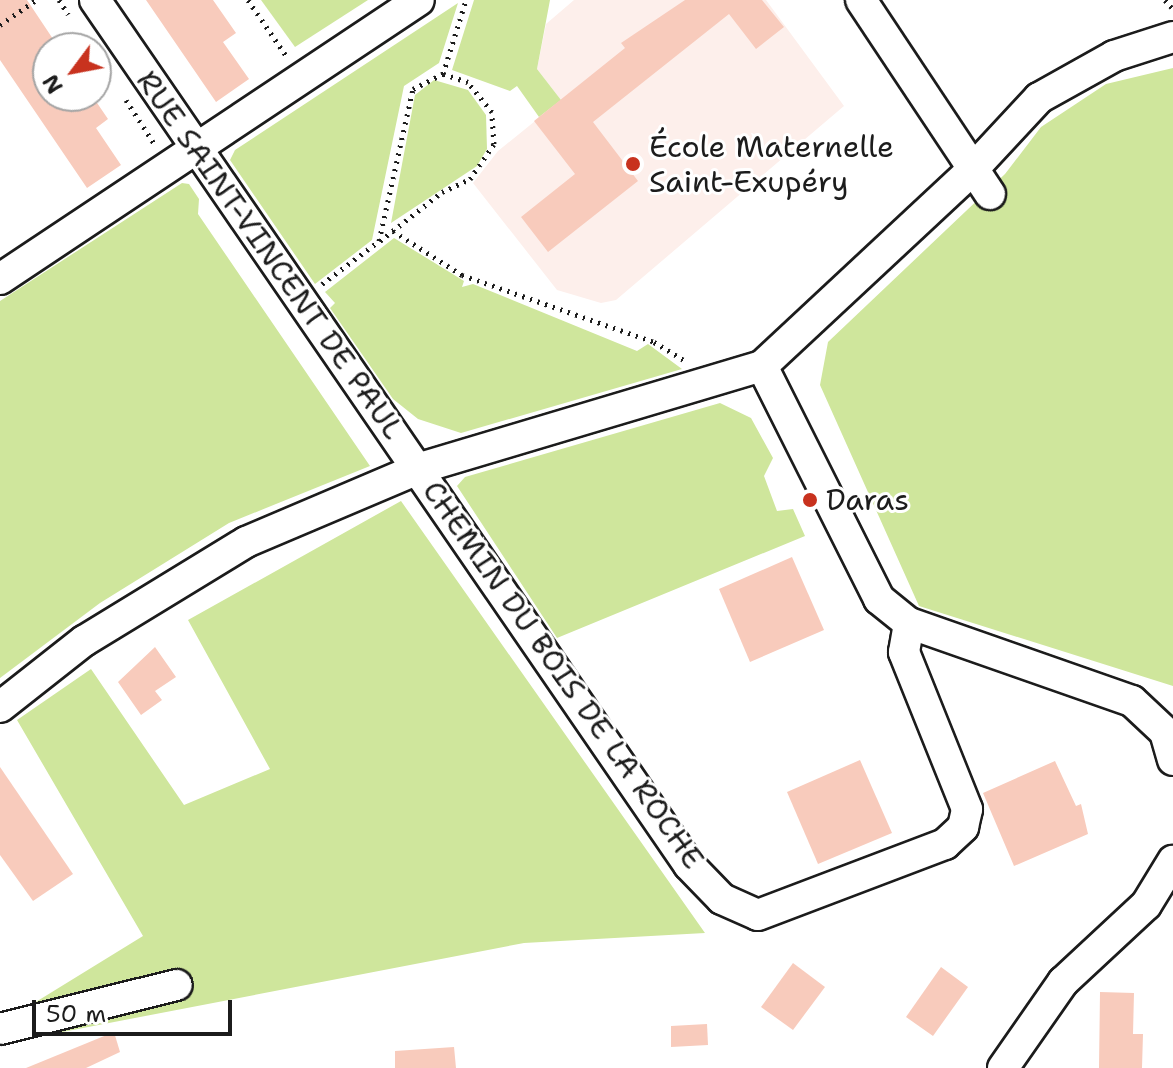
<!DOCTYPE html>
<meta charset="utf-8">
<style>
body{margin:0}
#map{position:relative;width:1173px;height:1068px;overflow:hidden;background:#fff;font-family:"Shantell Sans",sans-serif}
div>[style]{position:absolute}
.built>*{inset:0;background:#fdefeb}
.green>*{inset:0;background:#cfe69c}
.building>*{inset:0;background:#f8cbbc}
.path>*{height:5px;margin-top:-2.5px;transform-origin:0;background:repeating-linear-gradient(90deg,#1c1c1c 0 2px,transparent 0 8px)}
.roads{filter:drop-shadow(2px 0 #1c1c1c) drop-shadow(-2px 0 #1c1c1c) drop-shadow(0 2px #1c1c1c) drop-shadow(0 -2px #1c1c1c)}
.minor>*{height:30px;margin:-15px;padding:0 15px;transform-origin:15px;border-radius:15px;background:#fff}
.dots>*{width:22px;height:22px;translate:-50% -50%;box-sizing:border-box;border:4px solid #fff;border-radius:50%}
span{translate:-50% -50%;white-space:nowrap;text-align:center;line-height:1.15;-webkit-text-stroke:6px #fff;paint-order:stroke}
.poi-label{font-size:30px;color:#1c1c1c}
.left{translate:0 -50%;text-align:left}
.street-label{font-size:30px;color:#1c1c1c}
.north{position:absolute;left:32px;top:32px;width:80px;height:80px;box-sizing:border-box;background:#fff;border:2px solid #a4a4a4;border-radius:50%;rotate:238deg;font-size:22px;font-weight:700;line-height:32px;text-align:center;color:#1c1c1c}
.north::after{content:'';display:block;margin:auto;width:28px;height:36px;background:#c8321e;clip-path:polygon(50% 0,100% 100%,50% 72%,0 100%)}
.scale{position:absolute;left:32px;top:1000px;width:200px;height:36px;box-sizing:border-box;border:4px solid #1c1c1c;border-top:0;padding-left:10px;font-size:24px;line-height:28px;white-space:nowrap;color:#1c1c1c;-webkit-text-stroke:6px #fff;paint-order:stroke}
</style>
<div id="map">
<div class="built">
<i style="clip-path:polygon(574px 0,766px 0,844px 106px,616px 300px,601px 303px,557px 290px,473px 183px,498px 151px,561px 100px,537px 69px,546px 24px)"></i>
</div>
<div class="green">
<i style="clip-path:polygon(261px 0,368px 0,295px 47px)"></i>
<i style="clip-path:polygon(474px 0,550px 0,537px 69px,561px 100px,539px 117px,517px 86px,510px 91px,452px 70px)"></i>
<i style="clip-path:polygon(458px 3px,439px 63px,404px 86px,372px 240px,315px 284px,230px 160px,235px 150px)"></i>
<i style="clip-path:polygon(1173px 68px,1173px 686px,919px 606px,820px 385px,828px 342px,1005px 174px,1041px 127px,1106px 84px)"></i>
<i style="clip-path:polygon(434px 80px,468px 90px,486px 115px,487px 149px,477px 166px,391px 223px,415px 95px)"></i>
<i style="clip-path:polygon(182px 183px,189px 184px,199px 199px,198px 214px,370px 466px,229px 523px,100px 603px,0 678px,0 301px)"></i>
<i style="clip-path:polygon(394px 238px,464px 281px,462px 287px,473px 284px,637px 351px,648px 344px,682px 369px,461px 433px,418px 419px,393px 399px,330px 308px,335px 303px,325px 292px)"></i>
<i style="clip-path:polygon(720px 403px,751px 418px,773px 458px,764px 476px,777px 511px,793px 509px,805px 536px,557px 638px,457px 486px,465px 477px)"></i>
<i style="clip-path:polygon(401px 501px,705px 933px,524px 943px,0 1044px,0 1024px,143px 936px,17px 720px,91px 669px,184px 805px,270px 769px,188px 620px)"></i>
</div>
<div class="building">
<i style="clip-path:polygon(0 0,27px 0,57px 45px,48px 48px,48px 96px,68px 96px,76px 108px,93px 97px,108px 119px,96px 128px,121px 165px,87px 188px,0 60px)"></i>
<i style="clip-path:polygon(146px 0,213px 0,236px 33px,223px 42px,249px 79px,216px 102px)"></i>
<i style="clip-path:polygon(685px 0,762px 0,784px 27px,756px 49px,729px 14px,593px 122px,638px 181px,548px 252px,521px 217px,575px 174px,534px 121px,625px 48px,621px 43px)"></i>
<i style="clip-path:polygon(792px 557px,824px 630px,750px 662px,719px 589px)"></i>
<i style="clip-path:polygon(155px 647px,176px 677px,155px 691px,162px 700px,141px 715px,118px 682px)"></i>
<i style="clip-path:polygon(860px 760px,892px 833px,818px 864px,787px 792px)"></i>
<i style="clip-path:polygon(1055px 761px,1076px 806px,1081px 804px,1088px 834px,1014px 866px,983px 793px)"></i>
<i style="clip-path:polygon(0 767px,73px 874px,33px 901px,0 855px)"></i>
<i style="clip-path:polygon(793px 963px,825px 987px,793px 1030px,761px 1007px)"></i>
<i style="clip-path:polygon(941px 967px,968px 987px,933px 1036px,906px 1017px)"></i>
<i style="clip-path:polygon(1100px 992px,1134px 993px,1133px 1034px,1143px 1034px,1142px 1068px,1099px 1068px)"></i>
<i style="clip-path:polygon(707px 1024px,708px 1045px,671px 1047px,671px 1026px)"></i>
<i style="clip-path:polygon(114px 1032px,120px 1052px,86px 1068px,26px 1068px)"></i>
<i style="clip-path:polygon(454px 1047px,456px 1068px,395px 1068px,395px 1051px)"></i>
</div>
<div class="path">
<i style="left:59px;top:0;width:17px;rotate:57deg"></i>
<i style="left:248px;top:0;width:69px;rotate:55.6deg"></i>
<i style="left:1165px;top:0;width:12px;rotate:48deg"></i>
<i style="left:0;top:25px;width:44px;rotate:-34.8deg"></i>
<i style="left:126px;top:100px;width:54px;rotate:57.2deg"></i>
<i style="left:393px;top:231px;width:82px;rotate:32.5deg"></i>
<i style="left:462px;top:275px;width:203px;rotate:19.2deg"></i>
<i style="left:654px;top:342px;width:35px;rotate:31deg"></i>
<i style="left:380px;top:241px;width:79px;rotate:-38.3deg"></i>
<i style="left:442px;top:192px;width:31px;rotate:-25deg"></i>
<i style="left:470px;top:179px;width:42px;rotate:-55.6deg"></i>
<i style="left:494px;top:144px;width:32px;rotate:-94deg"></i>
<i style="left:492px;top:112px;width:38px;rotate:-129deg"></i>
<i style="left:468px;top:82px;width:26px;rotate:-162deg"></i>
<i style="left:322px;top:284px;width:71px;rotate:-37deg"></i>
<i style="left:379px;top:241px;width:156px;rotate:-77.4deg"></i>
<i style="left:413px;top:89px;width:34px;rotate:-27deg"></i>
<i style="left:443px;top:74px;width:77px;rotate:-72.7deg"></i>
</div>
<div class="roads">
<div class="minor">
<i style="left:95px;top:0;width:1049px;rotate:55.52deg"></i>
<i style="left:689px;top:865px;width:47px;rotate:45.9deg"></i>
<i style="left:722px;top:899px;width:39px;rotate:24deg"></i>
<i style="left:758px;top:915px;width:200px;rotate:-20.8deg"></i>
<i style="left:945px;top:844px;width:25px;rotate:-43deg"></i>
<i style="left:963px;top:827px;width:18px;rotate:-77deg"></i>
<i style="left:967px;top:809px;width:169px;rotate:-111.9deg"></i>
<i style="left:904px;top:652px;width:29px;rotate:-80deg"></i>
<i style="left:861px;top:0;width:233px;rotate:56.4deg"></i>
<i style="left:0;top:279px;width:503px;rotate:-33.66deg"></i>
<i style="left:762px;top:366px;width:261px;rotate:63.3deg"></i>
<i style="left:879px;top:599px;width:38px;rotate:39deg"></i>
<i style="left:909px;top:623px;width:236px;rotate:19.3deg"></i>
<i style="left:1132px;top:701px;width:45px;rotate:43.2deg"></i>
<i style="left:1165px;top:732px;width:29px;rotate:74deg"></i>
<i style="left:0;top:707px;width:107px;rotate:-38.2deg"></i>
<i style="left:84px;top:641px;width:190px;rotate:-31.4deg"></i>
<i style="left:246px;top:542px;width:189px;rotate:-23deg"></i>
<i style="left:420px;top:468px;width:357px;rotate:-16.6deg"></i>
<i style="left:762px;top:366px;width:289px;rotate:-43deg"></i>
<i style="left:973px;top:169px;width:97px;rotate:-47.1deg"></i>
<i style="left:1039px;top:98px;width:86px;rotate:-29.2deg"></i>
<i style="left:1114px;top:56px;width:62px;rotate:-17.9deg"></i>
<i style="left:0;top:1029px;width:182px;rotate:-14deg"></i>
<i style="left:1003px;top:1068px;width:105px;rotate:-55.1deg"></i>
<i style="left:1063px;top:982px;width:113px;rotate:-42.9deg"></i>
<i style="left:1146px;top:905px;width:52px;rotate:-58.5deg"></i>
</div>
</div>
<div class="dots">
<i style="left:633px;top:164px;background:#c8321e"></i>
<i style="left:810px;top:500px;background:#c8321e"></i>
</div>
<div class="poi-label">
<span class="left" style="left:649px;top:164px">École Maternelle<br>Saint-Exupéry</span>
<span class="left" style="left:826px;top:500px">Daras</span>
</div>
<div class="street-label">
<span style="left:270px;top:255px;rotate:55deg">RUE SAINT-VINCENT DE PAUL</span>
<span style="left:563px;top:675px;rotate:55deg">CHEMIN DU BOIS DE LA ROCHE</span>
</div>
<div class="north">N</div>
<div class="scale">50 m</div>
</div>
